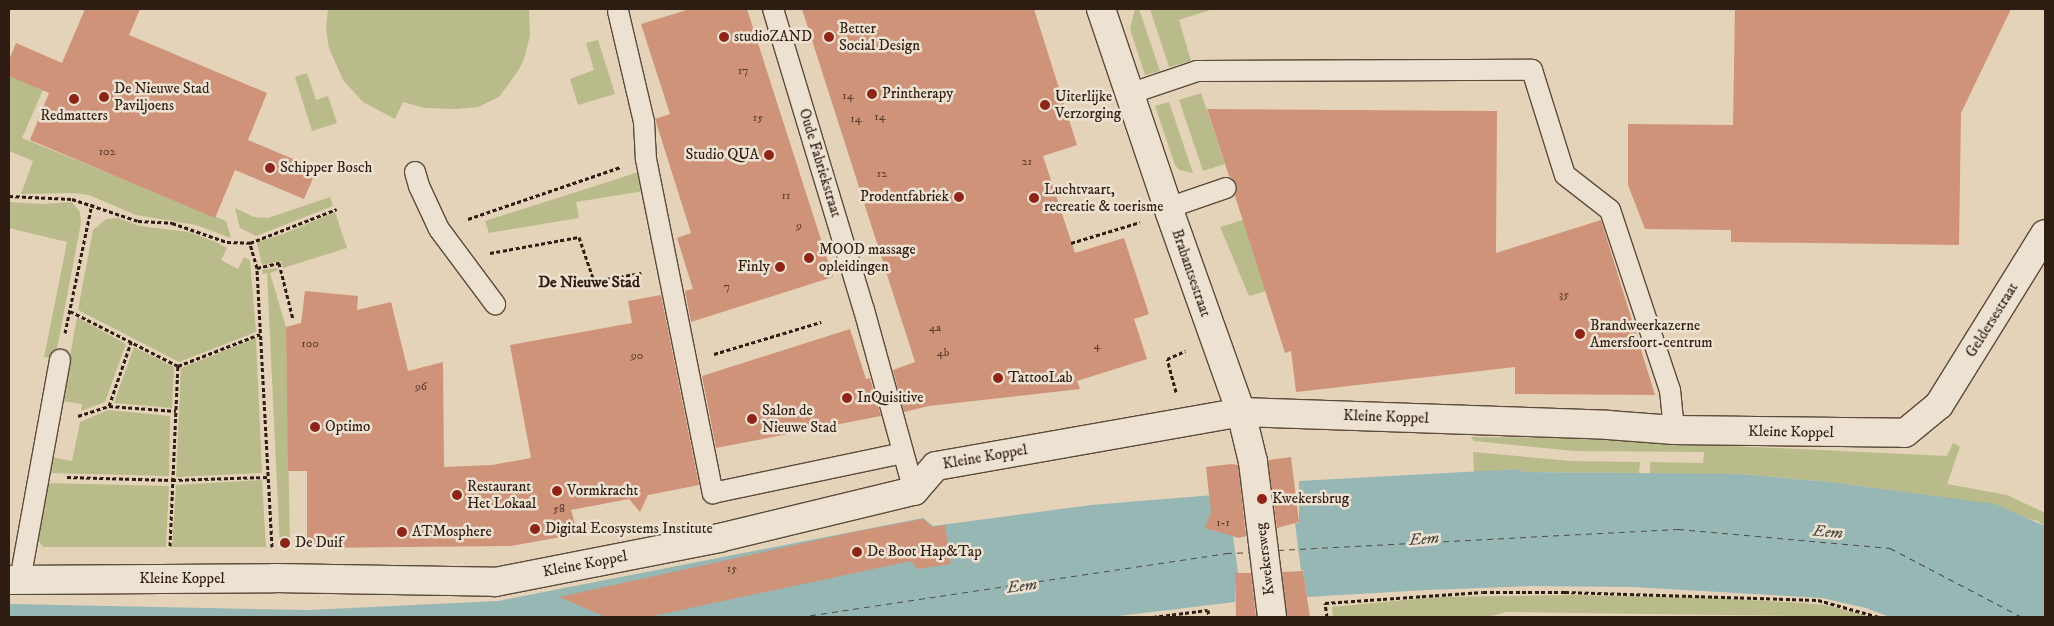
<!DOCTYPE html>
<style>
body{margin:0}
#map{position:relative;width:2054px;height:626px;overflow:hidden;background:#e4d3b8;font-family:"IM FELL DW Pica",serif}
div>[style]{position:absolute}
.green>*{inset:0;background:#babb8b}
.water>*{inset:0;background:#97b7b5}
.pier>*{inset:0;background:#e4d3b8}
.ferry>*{height:1px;margin-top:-0.5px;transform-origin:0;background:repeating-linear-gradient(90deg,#4e4b44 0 6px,transparent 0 11px)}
.building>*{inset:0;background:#cf9379}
.path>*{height:3px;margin-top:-1.5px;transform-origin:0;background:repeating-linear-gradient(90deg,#2f1d13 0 4px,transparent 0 6.5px)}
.roads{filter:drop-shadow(1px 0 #5c4a3c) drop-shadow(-1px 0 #5c4a3c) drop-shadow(0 1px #5c4a3c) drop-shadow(0 -1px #5c4a3c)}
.service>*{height:20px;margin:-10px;padding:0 10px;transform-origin:10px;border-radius:10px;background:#ede2d1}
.minor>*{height:28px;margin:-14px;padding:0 14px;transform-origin:14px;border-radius:14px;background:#ede2d1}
.tertiary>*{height:28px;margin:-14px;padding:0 14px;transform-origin:14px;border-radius:14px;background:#ede2d1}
.dots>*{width:14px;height:14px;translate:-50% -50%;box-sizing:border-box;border:2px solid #ede2d1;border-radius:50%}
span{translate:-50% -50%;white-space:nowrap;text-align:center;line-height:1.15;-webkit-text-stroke:5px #ede2d1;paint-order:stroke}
.number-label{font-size:12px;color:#573a2c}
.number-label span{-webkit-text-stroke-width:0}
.poi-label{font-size:15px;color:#2f1d13}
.left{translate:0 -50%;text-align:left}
.right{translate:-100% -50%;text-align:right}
.street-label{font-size:15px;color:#2f1d13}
.neighbourhood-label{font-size:16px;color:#2f1d13;font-weight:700}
.water-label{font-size:16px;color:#4e4b44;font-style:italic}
.frame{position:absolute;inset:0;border:10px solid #2f1d13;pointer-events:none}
</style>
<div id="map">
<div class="green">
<i style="clip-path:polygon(328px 9px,529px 9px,530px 36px,524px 59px,518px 71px,499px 97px,478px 107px,455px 109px,425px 108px,403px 102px,395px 119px,363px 102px,343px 80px,329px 48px,326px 29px)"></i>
<i style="clip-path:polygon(1135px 9px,1139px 9px,1160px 71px,1145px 75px,1130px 29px)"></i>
<i style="clip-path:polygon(1150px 9px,1213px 9px,1179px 20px,1191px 61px,1169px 67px)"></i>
<i style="clip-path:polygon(598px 40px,615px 94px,578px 105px,570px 79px,594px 70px,586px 43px)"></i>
<i style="clip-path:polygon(307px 73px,316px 100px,328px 96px,337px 123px,312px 131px,295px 77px)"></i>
<i style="clip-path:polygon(9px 75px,43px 90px,22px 138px,226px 221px,231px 238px,196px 225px,136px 215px,89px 195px,73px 193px,21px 194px,33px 161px,9px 151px)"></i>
<i style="clip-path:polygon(1201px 93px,1225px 164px,1203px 171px,1179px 100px)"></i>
<i style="clip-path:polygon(1169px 102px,1193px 173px,1179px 170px,1175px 165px,1155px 106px)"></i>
<i style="clip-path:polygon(642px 171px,644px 191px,576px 202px,579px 218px,489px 233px,485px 221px)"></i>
<i style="clip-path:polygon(330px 197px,333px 206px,256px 236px,240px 228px,235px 208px,254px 217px,268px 218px)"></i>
<i style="clip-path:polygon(9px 202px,43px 204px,72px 202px,80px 212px,81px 223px,55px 359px,44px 357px,67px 242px,9px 228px)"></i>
<i style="clip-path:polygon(335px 212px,347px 248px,283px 268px,281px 261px,262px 265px,257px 242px,283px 234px)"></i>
<i style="clip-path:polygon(118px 218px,140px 226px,189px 232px,218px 243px,227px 248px,221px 260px,238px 269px,244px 257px,250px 260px,256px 332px,179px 362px,78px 310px,93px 230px,106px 219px)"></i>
<i style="clip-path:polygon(1243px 220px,1266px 291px,1249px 296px,1220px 227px)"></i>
<i style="clip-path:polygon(277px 268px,278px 270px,270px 273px,286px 327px,290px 548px,280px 548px,267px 273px,263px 274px,262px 270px)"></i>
<i style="clip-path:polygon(77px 317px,126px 344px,105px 402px,81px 411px,82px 404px,62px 401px)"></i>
<i style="clip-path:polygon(256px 338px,262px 473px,176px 477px,181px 368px)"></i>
<i style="clip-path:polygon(134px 347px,174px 367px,172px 408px,114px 403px)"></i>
<i style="clip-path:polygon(108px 410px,170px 416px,169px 476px,48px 473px,51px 457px,72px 461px,80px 422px)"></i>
<i style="clip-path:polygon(1471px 437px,1561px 438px,1947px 456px,1953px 443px,1960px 447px,1947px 484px,2007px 495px,2045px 513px,2045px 526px,2038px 521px,1939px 497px,1830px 482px,1740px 474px,1650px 474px,1650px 462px,1703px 463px,1704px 452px,1574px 451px,1474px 441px)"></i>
<i style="clip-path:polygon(1473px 452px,1571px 461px,1640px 462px,1639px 473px,1523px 472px,1519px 469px,1474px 472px)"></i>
<i style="clip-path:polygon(262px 480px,266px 547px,172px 547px,176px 485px)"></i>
<i style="clip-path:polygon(47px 483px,169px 486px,166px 547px,43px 547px,37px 538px)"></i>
<i style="clip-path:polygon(1576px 595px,1716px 598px,1803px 603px,1825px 605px,1872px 617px,1506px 612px,1488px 617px,1333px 617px,1332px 607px,1436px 597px)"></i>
</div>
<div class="water">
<i style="clip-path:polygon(1519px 469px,1523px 472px,1740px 474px,1830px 482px,1995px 504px,2045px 526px,2045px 617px,1890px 617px,1866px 608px,1822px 598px,1633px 587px,1531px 586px,1427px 590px,1307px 597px,1303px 570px,1235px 579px,1235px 602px,1110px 617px,9px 617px,9px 604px,309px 610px,498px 601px,923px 518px,933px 526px,1091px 505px,1226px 494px,1208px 520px,1212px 530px,1219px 532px,1299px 523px,1299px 481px)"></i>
</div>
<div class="pier">
<i style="clip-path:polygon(1295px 523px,1301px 571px,1239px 579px,1232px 530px)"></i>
</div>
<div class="ferry">
<i style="left:1278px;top:550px;width:401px;rotate:-3deg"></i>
<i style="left:1678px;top:529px;width:213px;rotate:5.1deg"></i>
<i style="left:1890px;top:548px;width:149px;rotate:27.6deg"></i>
<i style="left:799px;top:617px;width:432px;rotate:-8.5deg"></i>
<i style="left:1226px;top:553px;width:25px;rotate:-2deg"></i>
</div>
<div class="building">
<i style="clip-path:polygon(85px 9px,140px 9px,129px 35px,267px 93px,248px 140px,317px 169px,304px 199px,235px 170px,215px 218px,30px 140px,49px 93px,9px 76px,9px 60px,16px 43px,62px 63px)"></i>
<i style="clip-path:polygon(690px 9px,747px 9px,833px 277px,691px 322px,685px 291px,693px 289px,677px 238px,691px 233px,656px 122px,655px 119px,670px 114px,641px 24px)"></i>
<i style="clip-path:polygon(802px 9px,1034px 9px,1077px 145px,1043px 156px,1075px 253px,1124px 238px,1149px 314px,1134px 319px,1147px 359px,1077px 381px,1080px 389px,929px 406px,904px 412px,893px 370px,915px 362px)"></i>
<i style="clip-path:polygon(1735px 9px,2011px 9px,1961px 113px,1959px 245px,1731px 242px,1731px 230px,1645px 229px,1628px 185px,1628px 124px,1733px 125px)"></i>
<i style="clip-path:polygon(1207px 109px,1497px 111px,1496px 253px,1601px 220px,1655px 395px,1515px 394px,1515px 367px,1296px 392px,1291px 351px,1285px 353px,1235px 196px,1237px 185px,1229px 176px)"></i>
<i style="clip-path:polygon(305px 291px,358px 296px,357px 310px,391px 302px,408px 371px,443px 362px,444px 467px,492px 465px,531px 458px,510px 345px,632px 323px,628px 301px,661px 295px,699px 485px,648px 495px,640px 512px,629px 499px,571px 510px,578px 534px,511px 546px,307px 548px,307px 471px,288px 471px,286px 327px,301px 323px)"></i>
<i style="clip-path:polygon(850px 329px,866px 379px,870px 378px,881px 416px,716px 448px,702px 376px)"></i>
<i style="clip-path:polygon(1291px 457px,1299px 522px,1277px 528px,1268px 460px)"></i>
<i style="clip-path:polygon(1232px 464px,1238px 465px,1246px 536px,1239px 538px,1205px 528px,1211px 512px,1206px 467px)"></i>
<i style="clip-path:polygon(924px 519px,932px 527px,945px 525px,951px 564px,918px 569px,911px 561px,648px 617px,606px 617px,559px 597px,859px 531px)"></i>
<i style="clip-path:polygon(1303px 571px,1310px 617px,1287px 617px,1282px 572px)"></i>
<i style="clip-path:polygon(1235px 573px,1251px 573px,1256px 617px,1236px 617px)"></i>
</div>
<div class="path">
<i style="left:9px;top:196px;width:63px;rotate:2.7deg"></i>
<i style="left:72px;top:199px;width:70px;rotate:18.4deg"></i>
<i style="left:138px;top:221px;width:34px;rotate:3deg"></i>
<i style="left:172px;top:223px;width:58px;rotate:19.1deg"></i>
<i style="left:227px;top:242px;width:23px;rotate:2deg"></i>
<i style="left:468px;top:219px;width:162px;rotate:-18.8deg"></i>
<i style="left:1071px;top:243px;width:72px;rotate:-16.9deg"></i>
<i style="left:490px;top:253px;width:90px;rotate:-10.2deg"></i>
<i style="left:579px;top:237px;width:46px;rotate:71.2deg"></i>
<i style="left:594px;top:281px;width:48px;rotate:-9.7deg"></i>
<i style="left:257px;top:268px;width:23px;rotate:-13deg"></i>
<i style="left:279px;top:263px;width:58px;rotate:76deg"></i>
<i style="left:70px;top:311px;width:121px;rotate:27deg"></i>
<i style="left:65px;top:333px;width:132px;rotate:-78.2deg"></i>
<i style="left:714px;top:354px;width:112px;rotate:-16.7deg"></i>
<i style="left:1176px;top:392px;width:34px;rotate:-105deg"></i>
<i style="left:1167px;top:359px;width:20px;rotate:-24deg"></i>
<i style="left:109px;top:406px;width:68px;rotate:-71deg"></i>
<i style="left:78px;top:416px;width:33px;rotate:-18deg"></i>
<i style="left:109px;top:406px;width:67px;rotate:4.3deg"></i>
<i style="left:67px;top:477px;width:105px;rotate:1.6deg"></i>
<i style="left:172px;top:480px;width:96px;rotate:-1.8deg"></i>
<i style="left:170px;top:546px;width:180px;rotate:-87.5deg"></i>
<i style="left:178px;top:366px;width:88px;rotate:-21.3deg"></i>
<i style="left:272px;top:547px;width:279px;rotate:-93.1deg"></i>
<i style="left:257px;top:268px;width:26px;rotate:-106deg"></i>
<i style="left:250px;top:243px;width:93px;rotate:-21.3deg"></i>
<i style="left:1153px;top:617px;width:55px;rotate:-7.3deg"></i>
<i style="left:1208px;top:610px;width:7px;rotate:82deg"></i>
<i style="left:1327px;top:617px;width:14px;rotate:-98deg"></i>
<i style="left:1325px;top:603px;width:158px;rotate:-4deg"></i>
<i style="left:1483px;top:592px;width:82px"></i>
<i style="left:1565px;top:592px;width:253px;rotate:1.8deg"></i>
<i style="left:1818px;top:600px;width:63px;rotate:15.6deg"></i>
</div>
<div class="roads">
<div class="service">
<i style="left:773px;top:9px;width:314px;rotate:73.2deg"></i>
<i style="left:864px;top:310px;width:188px;rotate:74.6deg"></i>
<i style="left:618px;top:11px;width:114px;rotate:76.8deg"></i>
<i style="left:644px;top:122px;width:37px;rotate:87deg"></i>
<i style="left:646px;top:159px;width:341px;rotate:78.7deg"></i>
<i style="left:713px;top:493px;width:194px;rotate:-11.9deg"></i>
<i style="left:1129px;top:94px;width:72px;rotate:-18.7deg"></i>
<i style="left:1197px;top:71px;width:335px;rotate:-0.2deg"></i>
<i style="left:1532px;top:70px;width:110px;rotate:72.6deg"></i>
<i style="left:1565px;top:175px;width:57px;rotate:37.9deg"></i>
<i style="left:1610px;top:210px;width:190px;rotate:71.6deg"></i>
<i style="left:1670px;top:390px;width:40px;rotate:84.3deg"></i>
<i style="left:415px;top:172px;width:15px;rotate:74deg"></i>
<i style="left:419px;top:186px;width:47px;rotate:65.1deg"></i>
<i style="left:439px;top:229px;width:94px;rotate:53.3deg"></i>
<i style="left:1168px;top:208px;width:61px;rotate:-19deg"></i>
<i style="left:20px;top:580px;width:224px;rotate:-79.7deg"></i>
</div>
<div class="minor">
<i style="left:9px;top:580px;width:265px;rotate:-0.4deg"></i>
<i style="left:274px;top:578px;width:221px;rotate:1deg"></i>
<i style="left:495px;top:582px;width:228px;rotate:-11.1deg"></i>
<i style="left:719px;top:538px;width:201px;rotate:-13.6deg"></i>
<i style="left:914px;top:491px;width:33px;rotate:-49deg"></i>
<i style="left:936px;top:466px;width:310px;rotate:-10deg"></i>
<i style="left:1241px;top:412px;width:367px;rotate:2deg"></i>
<i style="left:1608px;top:425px;width:66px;rotate:4.3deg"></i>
<i style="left:1674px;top:430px;width:231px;rotate:0.7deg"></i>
<i style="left:1905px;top:433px;width:44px;rotate:-39.5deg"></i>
<i style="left:1939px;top:405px;width:201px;rotate:-58.2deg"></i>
</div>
<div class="tertiary">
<i style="left:1101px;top:9px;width:215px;rotate:71.3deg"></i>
<i style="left:1170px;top:213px;width:211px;rotate:70.4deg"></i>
<i style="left:1241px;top:412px;width:51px;rotate:76.5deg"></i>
<i style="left:1253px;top:462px;width:156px;rotate:83deg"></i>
</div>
</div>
<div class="dots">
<i style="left:724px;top:37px;background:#8f2418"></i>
<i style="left:829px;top:37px;background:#8f2418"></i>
<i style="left:872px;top:94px;background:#8f2418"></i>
<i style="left:104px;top:97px;background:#8f2418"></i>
<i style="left:74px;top:99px;background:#8f2418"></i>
<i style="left:1045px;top:105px;background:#8f2418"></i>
<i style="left:769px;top:155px;background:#8f2418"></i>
<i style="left:270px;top:168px;background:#8f2418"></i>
<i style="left:959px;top:197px;background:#8f2418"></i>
<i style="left:1034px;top:198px;background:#8f2418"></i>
<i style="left:809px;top:258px;background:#8f2418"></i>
<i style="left:780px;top:267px;background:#8f2418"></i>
<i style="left:1580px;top:334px;background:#8f2418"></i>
<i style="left:998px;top:378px;background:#8f2418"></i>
<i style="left:847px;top:398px;background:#8f2418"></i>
<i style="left:752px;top:419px;background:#8f2418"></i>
<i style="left:315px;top:427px;background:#8f2418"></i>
<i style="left:557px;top:491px;background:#8f2418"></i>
<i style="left:457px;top:495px;background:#8f2418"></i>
<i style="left:1262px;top:499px;background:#8f2418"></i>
<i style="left:535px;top:529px;background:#8f2418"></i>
<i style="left:402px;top:532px;background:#8f2418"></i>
<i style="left:285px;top:543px;background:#8f2418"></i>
<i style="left:857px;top:552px;background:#8f2418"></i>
</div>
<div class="number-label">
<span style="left:743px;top:71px">17</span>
<span style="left:848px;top:96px">14</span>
<span style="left:880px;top:117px">14</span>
<span style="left:758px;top:118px">15</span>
<span style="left:856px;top:119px">14</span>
<span style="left:107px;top:152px">102</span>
<span style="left:1027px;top:162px">21</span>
<span style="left:882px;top:174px">12</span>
<span style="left:786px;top:196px">11</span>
<span style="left:799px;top:226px">9</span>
<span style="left:727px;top:287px">7</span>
<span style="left:1564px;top:295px">35</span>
<span style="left:935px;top:328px">4a</span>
<span style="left:310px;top:344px">100</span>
<span style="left:1097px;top:346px">4</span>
<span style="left:943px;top:353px">4b</span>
<span style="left:637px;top:356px">90</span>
<span style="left:421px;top:387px">96</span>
<span style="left:559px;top:509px">58</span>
<span style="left:1223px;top:523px">1-1</span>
<span style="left:732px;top:569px">15</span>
</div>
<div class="poi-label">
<span class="left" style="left:839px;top:37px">Better<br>Social Design</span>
<span class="left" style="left:734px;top:37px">studioZAND</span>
<span class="left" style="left:114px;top:97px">De Nieuwe Stad<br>Paviljoens</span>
<span class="left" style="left:882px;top:94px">Printherapy</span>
<span class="left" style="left:1055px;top:105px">Uiterlijke<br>Verzorging</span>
<span style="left:74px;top:116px">Redmatters</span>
<span class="right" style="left:759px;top:155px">Studio QUA</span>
<span class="left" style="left:280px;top:168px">Schipper Bosch</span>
<span class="left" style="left:1044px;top:198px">Luchtvaart,<br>recreatie &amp; toerisme</span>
<span class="right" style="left:949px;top:197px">Prodentfabriek</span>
<span class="left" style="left:819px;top:258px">MOOD massage<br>opleidingen</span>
<span class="right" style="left:770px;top:267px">Finly</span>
<span class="left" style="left:1590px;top:334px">Brandweerkazerne<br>Amersfoort-centrum</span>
<span class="left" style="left:1008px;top:378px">TattooLab</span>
<span class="left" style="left:857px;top:398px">InQuisitive</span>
<span class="left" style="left:762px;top:419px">Salon de<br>Nieuwe Stad</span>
<span class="left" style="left:325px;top:427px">Optimo</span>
<span class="left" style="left:467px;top:495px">Restaurant<br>Het Lokaal</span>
<span class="left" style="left:567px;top:491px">Vormkracht</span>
<span class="left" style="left:1272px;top:499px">Kwekersbrug</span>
<span class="left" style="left:545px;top:529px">Digital Ecosystems Institute</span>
<span class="left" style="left:412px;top:532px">ATMosphere</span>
<span class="left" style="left:295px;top:543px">De Duif</span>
<span class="left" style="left:867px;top:552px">De Boot Hap&amp;Tap</span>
</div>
<div class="street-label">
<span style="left:820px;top:163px;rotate:73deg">Oude Fabriekstraat</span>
<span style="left:1191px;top:273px;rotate:71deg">Brabantsestraat</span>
<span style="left:1992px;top:320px;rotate:-58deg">Geldersestraat</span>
<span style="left:1386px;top:417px;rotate:2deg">Kleine Koppel</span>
<span style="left:1791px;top:432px;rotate:1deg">Kleine Koppel</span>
<span style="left:985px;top:457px;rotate:-10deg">Kleine Koppel</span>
<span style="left:1265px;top:559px;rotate:-97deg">Kwekersweg</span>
<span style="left:585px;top:564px;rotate:-11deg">Kleine Koppel</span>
<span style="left:182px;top:579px">Kleine Koppel</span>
</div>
<div class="neighbourhood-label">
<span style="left:589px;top:282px">De Nieuwe Stad</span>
</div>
<div class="water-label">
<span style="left:1828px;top:532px;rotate:5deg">Eem</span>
<span style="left:1424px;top:539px;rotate:-5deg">Eem</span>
<span style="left:1022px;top:586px;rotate:-8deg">Eem</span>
</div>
<div class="frame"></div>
</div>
